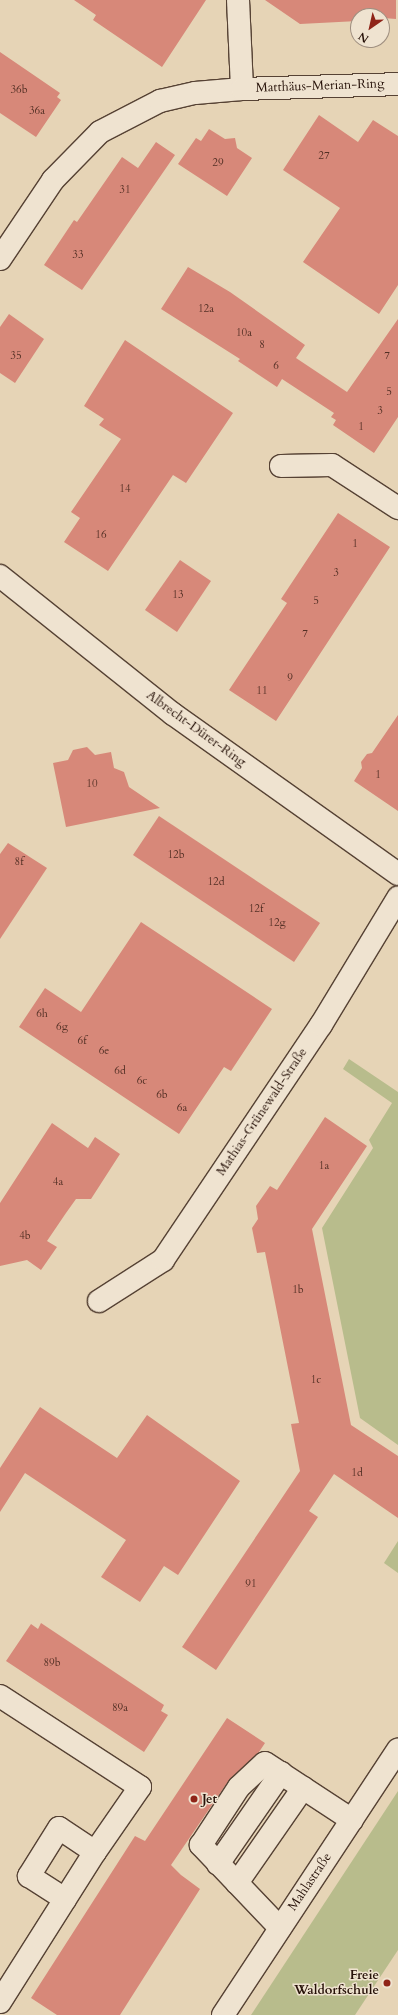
<!DOCTYPE html>
<meta charset="utf-8">
<style>
body{margin:0}
#map{position:relative;width:398px;height:2015px;overflow:hidden;background:#e6d4b6;font-family:Cardo,serif}
div>[style]{position:absolute}
.green>*{inset:0;background:#b8bc8c}
.building>*{inset:0;background:#d78879}
.roads{filter:drop-shadow(1px 0 #564234) drop-shadow(-1px 0 #564234) drop-shadow(0 1px #564234) drop-shadow(0 -1px #564234)}
.minor>*{height:22px;margin:-11px;padding:0 11px;transform-origin:11px;border-radius:11px;background:#efe3d0}
.dots>*{width:11px;height:11px;translate:-50% -50%;box-sizing:border-box;border:2px solid #efe3d0;border-radius:50%}
span{translate:-50% -50%;white-space:nowrap;text-align:center;line-height:1.15;-webkit-text-stroke:3px #efe3d0;paint-order:stroke}
.number-label{font-size:11px;color:#522f24}
.number-label span{-webkit-text-stroke-width:0}
.street-label{font-size:13px;color:#261108}
.poi-label{font-size:13px;color:#261108;font-weight:700}
.left{translate:0 -50%;text-align:left}
.right{translate:-100% -50%;text-align:right}
.north{position:absolute;left:350px;top:8px;width:40px;height:40px;box-sizing:border-box;background:#efe3d0;border:1px solid #9f8f80;border-radius:50%;rotate:214deg;font-size:11px;font-weight:700;line-height:16px;text-align:center;color:#261108}
.north::after{content:'';display:block;margin:auto;width:14px;height:18px;background:#8f2418;clip-path:polygon(50% 0,100% 100%,50% 72%,0 100%)}
</style>
<div id="map">
<div class="green">
<i style="clip-path:polygon(349px 1059px,398px 1092px,398px 1445px,360px 1418px,322px 1228px,373px 1148px,369px 1140px,392px 1103px,343px 1069px)"></i>
<i style="clip-path:polygon(398px 1541px,398px 1573px,384px 1563px)"></i>
<i style="clip-path:polygon(398px 1791px,398px 1950px,355px 2015px,251px 2015px)"></i>
</div>
<div class="building">
<i style="clip-path:polygon(74px 0,206px 0,162px 67px,93px 20px,96px 15px)"></i>
<i style="clip-path:polygon(265px 0,396px 0,396px 19px,358px 16px,358px 21px,300px 24px)"></i>
<i style="clip-path:polygon(0 52px,60px 93px,57px 97px,61px 100px,36px 137px,0 113px)"></i>
<i style="clip-path:polygon(319px 115px,358px 142px,373px 120px,398px 136px,398px 285px,379px 314px,303px 262px,340px 208px,283px 170px)"></i>
<i style="clip-path:polygon(209px 129px,225px 139px,235px 138px,237px 148px,252px 158px,227px 196px,178px 164px,196px 138px,201px 141px)"></i>
<i style="clip-path:polygon(156px 142px,175px 155px,82px 290px,44px 265px,74px 220px,77px 222px,122px 157px,138px 168px)"></i>
<i style="clip-path:polygon(188px 267px,230px 292px,305px 345px,296px 358px,347px 392px,398px 319px,398px 417px,374px 453px,333px 425px,336px 420px,331px 417px,334px 413px,282px 379px,277px 387px,238px 361px,240px 359px,161px 309px)"></i>
<i style="clip-path:polygon(9px 314px,44px 339px,15px 383px,0 373px,0 327px)"></i>
<i style="clip-path:polygon(125px 340px,233px 413px,186px 483px,173px 475px,108px 571px,64px 542px,80px 518px,71px 512px,121px 439px,99px 425px,104px 419px,84px 406px)"></i>
<i style="clip-path:polygon(338px 513px,390px 547px,276px 721px,229px 690px,287px 603px,281px 599px)"></i>
<i style="clip-path:polygon(180px 560px,211px 581px,177px 632px,145px 610px)"></i>
<i style="clip-path:polygon(398px 715px,398px 811px,354px 781px,362px 768px,361px 762px,367px 754px,372px 753px)"></i>
<i style="clip-path:polygon(87px 747px,95px 755px,111px 752px,114px 768px,124px 772px,129px 787px,160px 808px,66px 827px,53px 763px,68px 760px,73px 750px)"></i>
<i style="clip-path:polygon(159px 816px,320px 923px,294px 962px,133px 855px)"></i>
<i style="clip-path:polygon(8px 843px,47px 868px,0 939px,0 854px)"></i>
<i style="clip-path:polygon(141px 922px,272px 1009px,231px 1071px,224px 1067px,179px 1134px,19px 1027px,45px 988px,81px 1012px)"></i>
<i style="clip-path:polygon(325px 1117px,367px 1146px,312px 1229px,351px 1425px,398px 1456px,398px 1518px,334px 1474px,309px 1511px,318px 1517px,216px 1670px,182px 1647px,300px 1471px,291px 1424px,299px 1423px,265px 1252px,257px 1253px,252px 1228px,258px 1219px,256px 1206px,270px 1186px,277px 1190px)"></i>
<i style="clip-path:polygon(52px 1123px,88px 1148px,95px 1137px,120px 1154px,91px 1199px,76px 1199px,66px 1213px,47px 1241px,57px 1247px,41px 1270px,27px 1260px,0 1266px,0 1203px)"></i>
<i style="clip-path:polygon(40px 1407px,117px 1458px,147px 1415px,240px 1481px,178px 1575px,164px 1566px,140px 1602px,101px 1577px,126px 1540px,25px 1473px,0 1512px,0 1468px)"></i>
<i style="clip-path:polygon(41px 1623px,164px 1705px,161px 1711px,168px 1715px,144px 1752px,6px 1661px,31px 1624px,38px 1629px)"></i>
<i style="clip-path:polygon(227px 1718px,265px 1743px,259px 1752px,229px 1780px,171px 1865px,181px 1875px,200px 1889px,120px 2015px,57px 2015px,31px 1998px,135px 1836px,145px 1841px)"></i>
</div>
<div class="roads">
<div class="minor">
<i style="left:238px;top:0;width:89px;rotate:87.4deg"></i>
<i style="left:0;top:259px;width:95px;rotate:-56.1deg"></i>
<i style="left:53px;top:180px;width:67px;rotate:-45.6deg"></i>
<i style="left:100px;top:132px;width:68px;rotate:-27.3deg"></i>
<i style="left:160px;top:101px;width:36px;rotate:-13deg"></i>
<i style="left:195px;top:93px;width:47px;rotate:-4.9deg"></i>
<i style="left:242px;top:89px;width:156px;rotate:-1.8deg"></i>
<i style="left:281px;top:466px;width:51px;rotate:-1.1deg"></i>
<i style="left:332px;top:465px;width:79px;rotate:33.1deg"></i>
<i style="left:0;top:576px;width:221px;rotate:38.6deg"></i>
<i style="left:173px;top:714px;width:276px;rotate:35.4deg"></i>
<i style="left:99px;top:1301px;width:76px;rotate:-32.6deg"></i>
<i style="left:163px;top:1260px;width:283px;rotate:-56.1deg"></i>
<i style="left:321px;top:1025px;width:149px;rotate:-58.8deg"></i>
<i style="left:0;top:1696px;width:167px;rotate:33deg"></i>
<i style="left:140px;top:1787px;width:79px;rotate:124.7deg"></i>
<i style="left:218px;top:1864px;width:111px;rotate:-55.3deg"></i>
<i style="left:237px;top:1883px;width:116px;rotate:-55.2deg"></i>
<i style="left:280px;top:1928px;width:115px;rotate:-133.6deg"></i>
<i style="left:201px;top:1845px;width:69px;rotate:-56.8deg"></i>
<i style="left:239px;top:1787px;width:35px;rotate:-43deg"></i>
<i style="left:265px;top:1763px;width:104px;rotate:33.2deg"></i>
<i style="left:0;top:2002px;width:178px;rotate:-57.7deg"></i>
<i style="left:95px;top:1852px;width:43px;rotate:-146.3deg"></i>
<i style="left:59px;top:1828px;width:57px;rotate:122deg"></i>
<i style="left:29px;top:1876px;width:43px;rotate:32.6deg"></i>
<i style="left:223px;top:2015px;width:318px;rotate:-56.6deg"></i>
</div>
</div>
<div class="dots">
<i style="left:194px;top:1799px;background:#8f2418"></i>
<i style="left:387px;top:1983px;background:#8f2418"></i>
</div>
<div class="number-label">
<span style="left:19px;top:90px">36b</span>
<span style="left:37px;top:111px">36a</span>
<span style="left:324px;top:156px">27</span>
<span style="left:218px;top:163px">29</span>
<span style="left:125px;top:190px">31</span>
<span style="left:78px;top:255px">33</span>
<span style="left:206px;top:309px">12a</span>
<span style="left:244px;top:333px">10a</span>
<span style="left:262px;top:345px">8</span>
<span style="left:16px;top:356px">35</span>
<span style="left:387px;top:356px">7</span>
<span style="left:276px;top:366px">6</span>
<span style="left:389px;top:392px">5</span>
<span style="left:380px;top:411px">3</span>
<span style="left:361px;top:427px">1</span>
<span style="left:125px;top:489px">14</span>
<span style="left:101px;top:535px">16</span>
<span style="left:355px;top:544px">1</span>
<span style="left:336px;top:573px">3</span>
<span style="left:178px;top:595px">13</span>
<span style="left:316px;top:601px">5</span>
<span style="left:305px;top:634px">7</span>
<span style="left:290px;top:678px">9</span>
<span style="left:262px;top:691px">11</span>
<span style="left:378px;top:775px">1</span>
<span style="left:92px;top:784px">10</span>
<span style="left:176px;top:855px">12b</span>
<span style="left:19px;top:862px">8f</span>
<span style="left:216px;top:882px">12d</span>
<span style="left:256px;top:909px">12f</span>
<span style="left:277px;top:923px">12g</span>
<span style="left:42px;top:1014px">6h</span>
<span style="left:62px;top:1027px">6g</span>
<span style="left:82px;top:1041px">6f</span>
<span style="left:104px;top:1051px">6e</span>
<span style="left:120px;top:1071px">6d</span>
<span style="left:142px;top:1081px">6c</span>
<span style="left:162px;top:1095px">6b</span>
<span style="left:182px;top:1108px">6a</span>
<span style="left:324px;top:1166px">1a</span>
<span style="left:58px;top:1182px">4a</span>
<span style="left:25px;top:1236px">4b</span>
<span style="left:298px;top:1290px">1b</span>
<span style="left:316px;top:1380px">1c</span>
<span style="left:357px;top:1473px">1d</span>
<span style="left:251px;top:1584px">91</span>
<span style="left:52px;top:1663px">89b</span>
<span style="left:120px;top:1708px">89a</span>
</div>
<div class="street-label">
<span style="left:320px;top:86px;rotate:-2deg">Matthäus-Merian-Ring</span>
<span style="left:196px;top:729px;rotate:36deg">Albrecht-Dürer-Ring</span>
<span style="left:262px;top:1112px;rotate:-56deg">Mathias-Grünewald-Straße</span>
<span style="left:310px;top:1882px;rotate:-56deg">Mahlastraße</span>
</div>
<div class="poi-label">
<span class="left" style="left:202px;top:1799px">Jet</span>
<span class="right" style="left:379px;top:1983px">Freie<br>Waldorfschule</span>
</div>
<div class="north">N</div>
</div>
